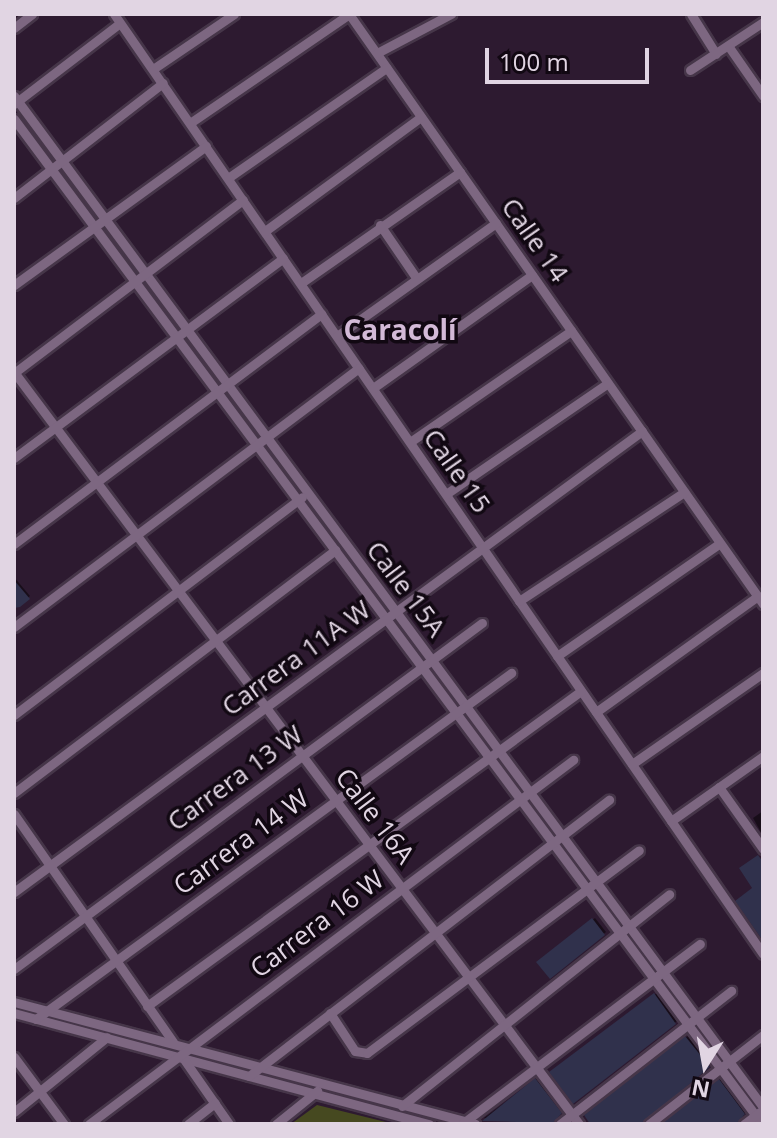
<!DOCTYPE html>
<meta charset="utf-8">
<style>
body{margin:0}
#map{position:relative;width:777px;height:1138px;overflow:hidden;background:#2d1a30;font-family:"Open Sans",sans-serif}
div>[style]{position:absolute}
.green>*{inset:0;background:#464920}
.shadow>*{inset:0;background:#0007}
.building>*{inset:0;background:#30314c}
.roads{filter:drop-shadow(2px 0 #463649) drop-shadow(-2px 0 #463649) drop-shadow(0 2px #463649) drop-shadow(0 -2px #463649)}
.minor>*{height:9px;margin:-4.5px;padding:0 4.5px;transform-origin:4.5px;border-radius:4.5px;background:#7d6781}
span{translate:-50% -50%;white-space:nowrap;text-align:center;line-height:1.15;-webkit-text-stroke:7px #110812;paint-order:stroke}
.street-label{font-size:26px;color:#e1d5e3}
.neighbourhood-label{font-size:28px;color:#d3bad7;font-weight:700}
.frame{position:absolute;inset:0;border:16px solid #e1d5e3;pointer-events:none}
.north{position:absolute;left:665px;top:1026px;width:80px;height:80px;-webkit-text-stroke:6px #110812;paint-order:stroke;rotate:191deg;font-size:22px;font-weight:700;line-height:32px;text-align:center;color:#e1d5e3}
.north::after{content:'';display:block;margin:auto;width:28px;height:36px;background:#e1d5e3;clip-path:polygon(50% 0,100% 100%,50% 72%,0 100%)}
.scale{position:absolute;left:485px;top:48px;width:164px;height:36px;box-sizing:border-box;border:4px solid #e1d5e3;border-top:0;padding-left:10px;font-size:24px;line-height:28px;white-space:nowrap;color:#e1d5e3;-webkit-text-stroke:6px #110812;paint-order:stroke}
</style>
<div id="map">
<div class="green">
<i style="clip-path:polygon(317px 1105px,394px 1124px,291px 1124px)"></i>
</div>
<div class="shadow">
<i style="clip-path:polygon(14px 577px,30px 596px,14px 608px)"></i>
<i style="clip-path:polygon(763px 811px,763px 836px,753px 818px)"></i>
<i style="clip-path:polygon(595px 918px,606px 932px,550px 976px,539px 962px)"></i>
<i style="clip-path:polygon(657px 993px,677px 1021px,574px 1101px,552px 1072px)"></i>
<i style="clip-path:polygon(688px 1036px,711px 1063px,646px 1115px,644px 1124px,592px 1124px,586px 1115px)"></i>
<i style="clip-path:polygon(538px 1078px,562px 1110px,545px 1124px,484px 1118px)"></i>
<i style="clip-path:polygon(722px 1078px,746px 1111px,740px 1124px,664px 1124px)"></i>
</div>
<div class="building">
<i style="clip-path:polygon(14px 580px,30px 599px,20px 607px,14px 608px)"></i>
<i style="clip-path:polygon(758px 855px,763px 862px,763px 941px,735px 901px,752px 888px,739px 868px)"></i>
<i style="clip-path:polygon(592px 918px,605px 935px,550px 979px,536px 962px)"></i>
<i style="clip-path:polygon(654px 993px,676px 1024px,573px 1104px,549px 1072px)"></i>
<i style="clip-path:polygon(685px 1036px,710px 1067px,642px 1124px,590px 1124px,584px 1115px)"></i>
<i style="clip-path:polygon(535px 1078px,562px 1113px,553px 1123px,482px 1121px)"></i>
<i style="clip-path:polygon(719px 1079px,745px 1114px,737px 1124px,661px 1124px)"></i>
</div>
<div class="roads">
<div class="minor">
<i style="left:114px;top:14px;width:1142px;rotate:55.38deg"></i>
<i style="left:349px;top:14px;width:721px;rotate:54.94deg"></i>
<i style="left:691px;top:14px;width:47px;rotate:58deg"></i>
<i style="left:14px;top:28px;width:23px;rotate:-38deg"></i>
<i style="left:729px;top:47px;width:60px;rotate:55.2deg"></i>
<i style="left:377px;top:53px;width:84px;rotate:-27.8deg"></i>
<i style="left:153px;top:69px;width:98px;rotate:-34.2deg"></i>
<i style="left:690px;top:70px;width:87px;rotate:-33.3deg"></i>
<i style="left:14px;top:96px;width:1258px;rotate:53.47deg"></i>
<i style="left:14px;top:104px;width:133px;rotate:-37.4deg"></i>
<i style="left:14px;top:119px;width:1253px;rotate:53.34deg"></i>
<i style="left:190px;top:123px;width:193px;rotate:-34.4deg"></i>
<i style="left:228px;top:178px;width:193px;rotate:-34.8deg"></i>
<i style="left:14px;top:198px;width:188px;rotate:-37.7deg"></i>
<i style="left:380px;top:225px;width:65px;rotate:55.6deg"></i>
<i style="left:265px;top:231px;width:193px;rotate:-36.2deg"></i>
<i style="left:301px;top:283px;width:194px;rotate:-34.9deg"></i>
<i style="left:14px;top:285px;width:237px;rotate:-35.9deg"></i>
<i style="left:337px;top:336px;width:195px;rotate:-35.4deg"></i>
<i style="left:14px;top:372px;width:941px;rotate:53.08deg"></i>
<i style="left:14px;top:373px;width:287px;rotate:-37.1deg"></i>
<i style="left:373px;top:388px;width:195px;rotate:-35.4deg"></i>
<i style="left:410px;top:442px;width:196px;rotate:-34.6deg"></i>
<i style="left:14px;top:458px;width:335px;rotate:-36.6deg"></i>
<i style="left:446px;top:494px;width:196px;rotate:-34.4deg"></i>
<i style="left:14px;top:544px;width:384px;rotate:-36.8deg"></i>
<i style="left:519px;top:601px;width:198px;rotate:-33.4deg"></i>
<i style="left:14px;top:627px;width:431px;rotate:-36.9deg"></i>
<i style="left:557px;top:656px;width:198px;rotate:-34.7deg"></i>
<i style="left:596px;top:712px;width:199px;rotate:-35.6deg"></i>
<i style="left:14px;top:715px;width:361px;rotate:-37.1deg"></i>
<i style="left:632px;top:764px;width:160px;rotate:-34.8deg"></i>
<i style="left:719px;top:787px;width:76px;rotate:54.6deg"></i>
<i style="left:14px;top:793px;width:403px;rotate:-37.1deg"></i>
<i style="left:14px;top:814px;width:278px;rotate:55.1deg"></i>
<i style="left:671px;top:821px;width:113px;rotate:-35.2deg"></i>
<i style="left:14px;top:892px;width:779px;rotate:-36.28deg"></i>
<i style="left:14px;top:969px;width:582px;rotate:-36.48deg"></i>
<i style="left:14px;top:1002px;width:477px;rotate:14.8deg"></i>
<i style="left:147px;top:1006px;width:536px;rotate:-35.97deg"></i>
<i style="left:14px;top:1013px;width:430px;rotate:15deg"></i>
<i style="left:330px;top:1013px;width:45px;rotate:56.7deg"></i>
<i style="left:355px;top:1051px;width:12px;rotate:9deg"></i>
<i style="left:367px;top:1053px;width:339px;rotate:-36.7deg"></i>
<i style="left:36px;top:1019px;width:588px;rotate:-36.07deg"></i>
<i style="left:14px;top:1057px;width:84px;rotate:53.3deg"></i>
<i style="left:183px;top:1058px;width:80px;rotate:55.1deg"></i>
<i style="left:249px;top:1076px;width:454px;rotate:-37.5deg"></i>
<i style="left:402px;top:1106px;width:341px;rotate:-38.4deg"></i>
<i style="left:14px;top:1112px;width:119px;rotate:-38.9deg"></i>
<i style="left:463px;top:1123px;width:297px;rotate:-37.1deg"></i>
<i style="left:89px;top:1124px;width:606px;rotate:-36.95deg"></i>
<i style="left:188px;top:1124px;width:34px;rotate:-38deg"></i>
<i style="left:276px;top:1124px;width:53px;rotate:-38.8deg"></i>
<i style="left:560px;top:1124px;width:217px;rotate:-37.9deg"></i>
<i style="left:649px;top:1124px;width:145px;rotate:-38deg"></i>
<i style="left:744px;top:1124px;width:20px;rotate:-37deg"></i>
</div>
</div>
<div class="street-label">
<span style="left:535px;top:240px;rotate:55deg">Calle 14</span>
<span style="left:457px;top:471px;rotate:55deg">Calle 15</span>
<span style="left:406px;top:589px;rotate:53deg">Calle 15A</span>
<span style="left:296px;top:658px;rotate:-36deg">Carrera 11A W</span>
<span style="left:235px;top:778px;rotate:-36deg">Carrera 13 W</span>
<span style="left:375px;top:816px;rotate:53deg">Calle 16A</span>
<span style="left:241px;top:842px;rotate:-36deg">Carrera 14 W</span>
<span style="left:317px;top:924px;rotate:-37deg">Carrera 16 W</span>
</div>
<div class="neighbourhood-label">
<span style="left:400px;top:329px">Caracolí</span>
</div>
<div class="frame"></div>
<div class="north">N</div>
<div class="scale">100 m</div>
</div>
